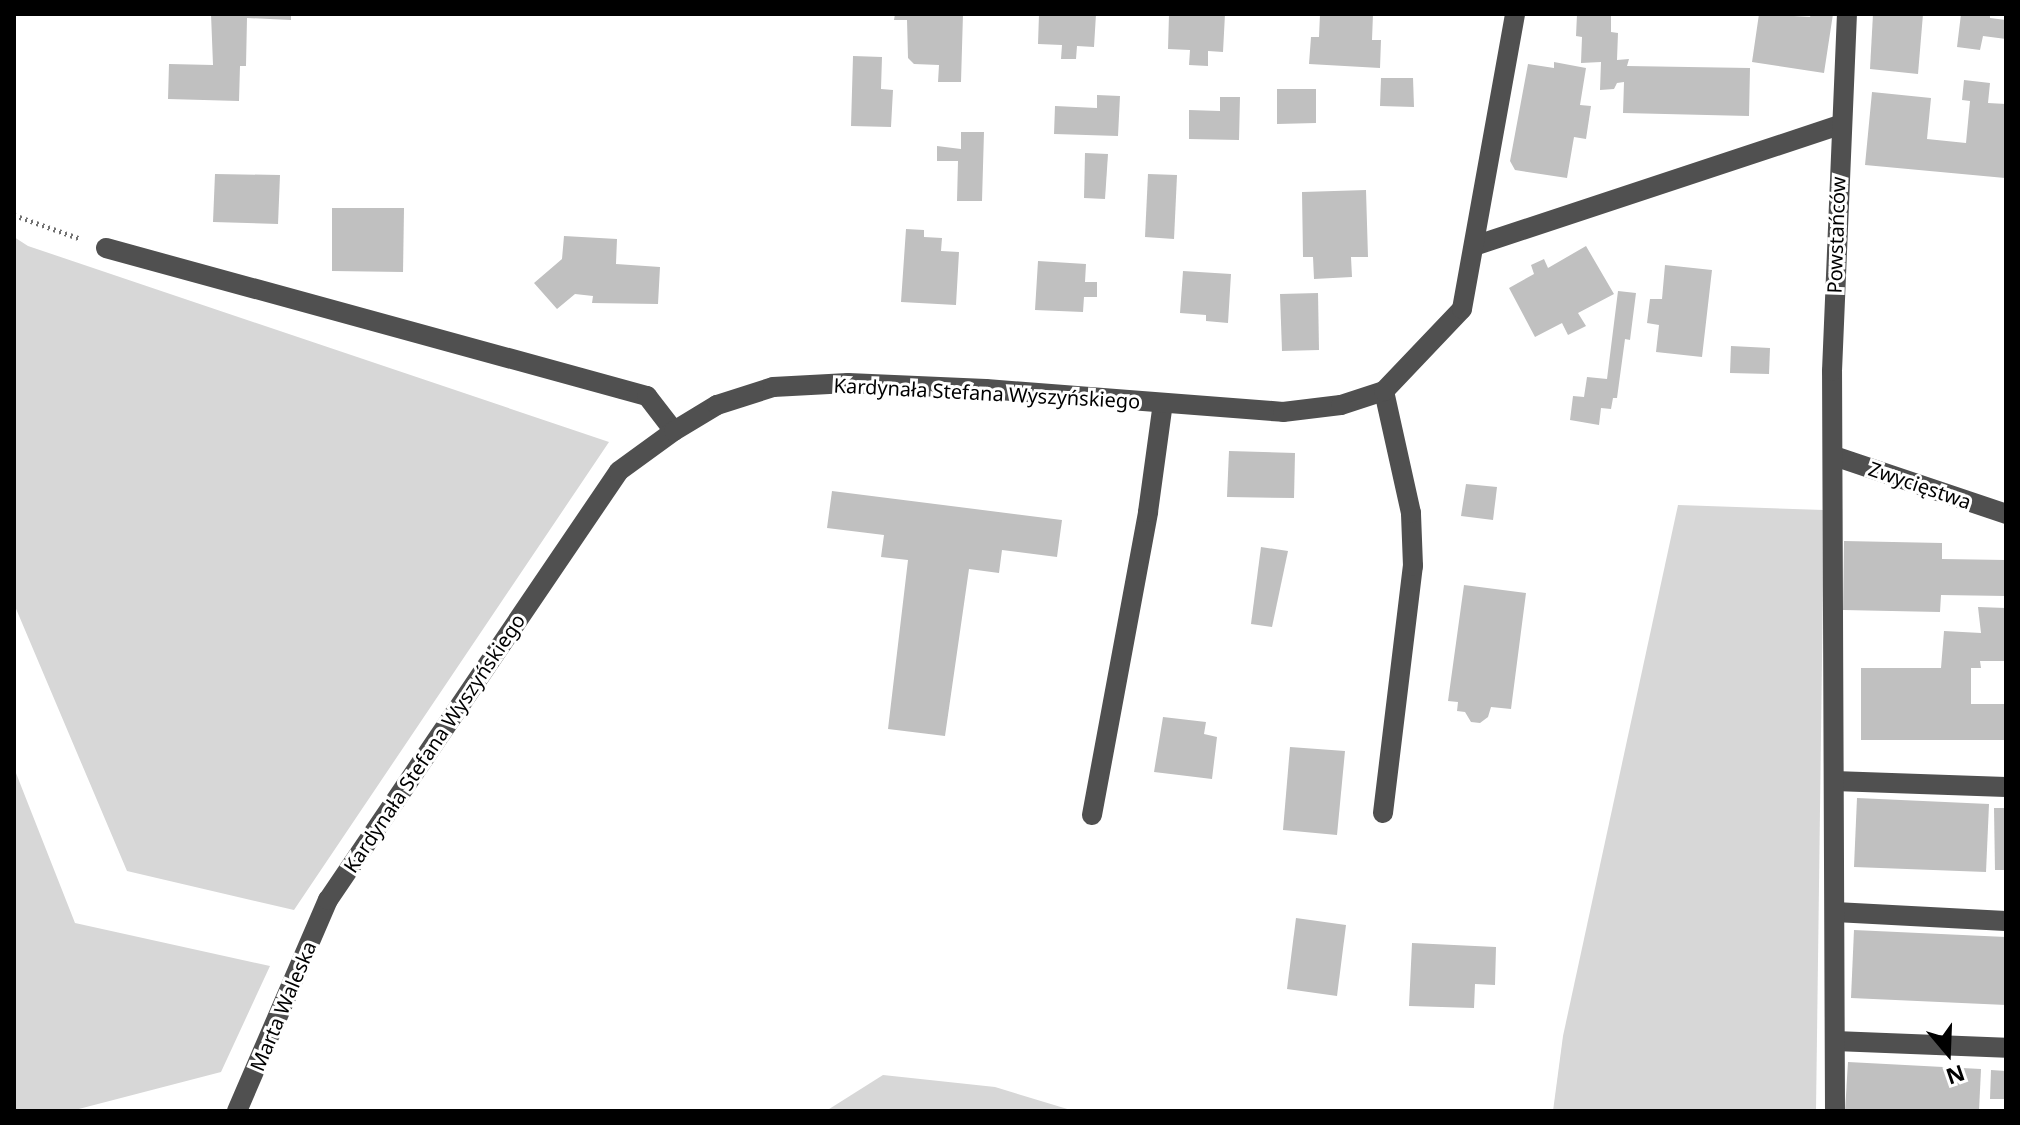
<!DOCTYPE html>
<meta charset="utf-8">
<style>
body{margin:0}
#map{position:relative;width:2020px;height:1125px;overflow:hidden;background:#fff;font-family:"Noto Sans",sans-serif}
div>[style]{position:absolute}
.green>*{inset:0;background:#d7d7d7}
.building>*{inset:0;background:#c0c0c0}
.path>*{height:5px;margin-top:-2.5px;transform-origin:0;background:repeating-linear-gradient(90deg,#727272 0 2px,transparent 0 6px)}
.minor>*{height:20px;margin:-10px;padding:0 10px;transform-origin:10px;border-radius:10px;background:#505050}
span{translate:-50% -50%;white-space:nowrap;text-align:center;line-height:1.15;-webkit-text-stroke:6px #fff;paint-order:stroke}
.street-label{font-size:20px;color:#000}
.frame{position:absolute;inset:0;border:16px solid #000;pointer-events:none}
.north{position:absolute;left:1908px;top:1013px;width:80px;height:80px;-webkit-text-stroke:6px #fff;paint-order:stroke;rotate:161deg;font-size:22px;font-weight:700;line-height:32px;text-align:center;color:#000}
.north::after{content:'';display:block;margin:auto;width:28px;height:36px;background:#000;clip-path:polygon(50% 0,100% 100%,50% 72%,0 100%)}
</style>
<div id="map">
<div class="green">
<i style="clip-path:polygon(14px 237px,28px 246px,609px 442px,294px 910px,127px 871px,14px 604px)"></i>
<i style="clip-path:polygon(1678px 505px,1824px 510px,1816px 1111px,1553px 1111px,1563px 1036px)"></i>
<i style="clip-path:polygon(14px 768px,75px 923px,270px 966px,221px 1072px,71px 1111px,14px 1111px)"></i>
<i style="clip-path:polygon(883px 1075px,995px 1087px,1074px 1111px,826px 1111px)"></i>
</div>
<div class="building">
<i style="clip-path:polygon(211px 14px,291px 14px,291px 20px,247px 18px,246px 66px,240px 66px,239px 101px,168px 99px,169px 64px,213px 65px)"></i>
<i style="clip-path:polygon(895px 14px,963px 14px,961px 82px,938px 82px,939px 65px,914px 64px,908px 58px,907px 20px,894px 20px)"></i>
<i style="clip-path:polygon(1039px 14px,1096px 14px,1094px 47px,1077px 46px,1076px 59px,1061px 59px,1062px 45px,1038px 44px)"></i>
<i style="clip-path:polygon(1169px 14px,1225px 14px,1223px 52px,1208px 51px,1208px 66px,1189px 65px,1190px 50px,1168px 49px)"></i>
<i style="clip-path:polygon(1320px 14px,1373px 14px,1372px 40px,1381px 40px,1380px 68px,1309px 64px,1311px 37px,1319px 37px)"></i>
<i style="clip-path:polygon(1577px 14px,1611px 14px,1611px 32px,1618px 33px,1617px 60px,1629px 59px,1627px 66px,1750px 68px,1749px 116px,1623px 113px,1624px 82px,1617px 83px,1614px 89px,1600px 90px,1601px 62px,1581px 63px,1582px 37px,1576px 36px)"></i>
<i style="clip-path:polygon(1759px 14px,1810px 17px,1811px 14px,1833px 14px,1824px 73px,1752px 62px)"></i>
<i style="clip-path:polygon(1873px 14px,1923px 14px,1918px 74px,1870px 69px)"></i>
<i style="clip-path:polygon(1961px 14px,1990px 14px,1990px 18px,2006px 20px,2006px 39px,1983px 36px,1980px 50px,1957px 47px)"></i>
<i style="clip-path:polygon(853px 56px,882px 57px,881px 89px,893px 90px,891px 127px,851px 126px)"></i>
<i style="clip-path:polygon(1554px 62px,1586px 68px,1580px 105px,1591px 106px,1586px 139px,1574px 137px,1567px 178px,1515px 170px,1510px 161px,1528px 64px,1554px 68px)"></i>
<i style="clip-path:polygon(1381px 78px,1413px 78px,1414px 107px,1380px 106px)"></i>
<i style="clip-path:polygon(1964px 80px,1990px 83px,1988px 103px,2006px 104px,2005px 178px,1865px 165px,1872px 92px,1931px 98px,1927px 139px,1966px 143px,1970px 101px,1962px 100px)"></i>
<i style="clip-path:polygon(1277px 89px,1316px 89px,1316px 123px,1277px 124px)"></i>
<i style="clip-path:polygon(1097px 95px,1120px 96px,1118px 136px,1054px 134px,1055px 106px,1097px 108px)"></i>
<i style="clip-path:polygon(1220px 97px,1240px 97px,1239px 140px,1189px 139px,1189px 110px,1220px 111px)"></i>
<i style="clip-path:polygon(961px 132px,984px 132px,982px 201px,957px 201px,958px 161px,937px 161px,937px 146px,961px 149px)"></i>
<i style="clip-path:polygon(1085px 153px,1108px 154px,1105px 199px,1084px 198px)"></i>
<i style="clip-path:polygon(215px 174px,280px 175px,278px 224px,213px 222px)"></i>
<i style="clip-path:polygon(1148px 174px,1177px 175px,1174px 239px,1145px 237px)"></i>
<i style="clip-path:polygon(1366px 190px,1368px 257px,1351px 257px,1352px 277px,1314px 279px,1313px 257px,1303px 257px,1302px 192px)"></i>
<i style="clip-path:polygon(332px 208px,404px 208px,403px 272px,332px 271px)"></i>
<i style="clip-path:polygon(906px 229px,924px 230px,924px 237px,942px 238px,941px 251px,959px 252px,956px 305px,901px 302px)"></i>
<i style="clip-path:polygon(564px 236px,617px 239px,616px 264px,660px 267px,658px 304px,592px 303px,593px 296px,575px 294px,557px 309px,534px 283px,562px 259px)"></i>
<i style="clip-path:polygon(1586px 246px,1614px 294px,1578px 313px,1586px 326px,1568px 335px,1562px 323px,1535px 337px,1509px 288px,1534px 274px,1531px 265px,1544px 259px,1548px 268px)"></i>
<i style="clip-path:polygon(1038px 261px,1086px 264px,1085px 282px,1097px 282px,1097px 297px,1084px 297px,1083px 312px,1035px 310px)"></i>
<i style="clip-path:polygon(1665px 265px,1712px 270px,1702px 357px,1656px 352px,1659px 325px,1647px 323px,1650px 299px,1662px 299px)"></i>
<i style="clip-path:polygon(1183px 271px,1231px 274px,1228px 323px,1206px 321px,1206px 315px,1180px 313px)"></i>
<i style="clip-path:polygon(1618px 291px,1636px 293px,1630px 340px,1625px 339px,1617px 398px,1613px 398px,1611px 409px,1601px 408px,1599px 425px,1570px 420px,1573px 396px,1584px 397px,1587px 377px,1607px 379px)"></i>
<i style="clip-path:polygon(1318px 293px,1319px 350px,1282px 351px,1280px 294px)"></i>
<i style="clip-path:polygon(1731px 346px,1770px 348px,1769px 374px,1730px 373px)"></i>
<i style="clip-path:polygon(1229px 451px,1295px 453px,1294px 498px,1227px 497px)"></i>
<i style="clip-path:polygon(1466px 484px,1497px 487px,1493px 520px,1461px 516px)"></i>
<i style="clip-path:polygon(832px 491px,1062px 520px,1057px 557px,1002px 550px,999px 573px,969px 569px,945px 736px,888px 729px,908px 560px,881px 557px,884px 535px,827px 528px)"></i>
<i style="clip-path:polygon(1844px 541px,1942px 543px,1942px 559px,2006px 560px,2006px 596px,1941px 595px,1940px 612px,1843px 610px)"></i>
<i style="clip-path:polygon(1261px 547px,1288px 551px,1272px 627px,1251px 624px)"></i>
<i style="clip-path:polygon(1464px 585px,1526px 593px,1511px 709px,1491px 707px,1488px 717px,1480px 723px,1471px 722px,1465px 712px,1457px 711px,1458px 702px,1448px 701px)"></i>
<i style="clip-path:polygon(1978px 607px,2006px 608px,2006px 661px,1980px 661px,1981px 668px,1971px 668px,1971px 704px,2006px 704px,2006px 740px,1861px 740px,1861px 668px,1941px 668px,1944px 631px,1981px 633px)"></i>
<i style="clip-path:polygon(1163px 717px,1206px 722px,1204px 734px,1217px 737px,1212px 779px,1154px 772px)"></i>
<i style="clip-path:polygon(1290px 747px,1345px 751px,1337px 835px,1283px 830px)"></i>
<i style="clip-path:polygon(1857px 798px,1989px 804px,1986px 872px,1854px 867px)"></i>
<i style="clip-path:polygon(1994px 808px,2006px 808px,2006px 870px,1995px 870px)"></i>
<i style="clip-path:polygon(1296px 918px,1346px 925px,1337px 996px,1287px 989px)"></i>
<i style="clip-path:polygon(1854px 930px,2006px 937px,2006px 1005px,1851px 998px)"></i>
<i style="clip-path:polygon(1412px 943px,1496px 947px,1495px 985px,1475px 984px,1474px 1008px,1409px 1006px)"></i>
<i style="clip-path:polygon(1848px 1062px,1981px 1069px,1979px 1111px,1845px 1111px)"></i>
<i style="clip-path:polygon(1991px 1070px,2006px 1071px,2006px 1099px,1990px 1099px)"></i>
</div>
<div class="path">
<i style="left:14px;top:215px;width:71px;rotate:19.7deg"></i>
</div>
<div class="minor">
<i style="left:1474px;top:246px;width:385px;rotate:-18.3deg"></i>
<i style="left:106px;top:248px;width:561px;rotate:15.3deg"></i>
<i style="left:647px;top:396px;width:44px;rotate:52.4deg"></i>
<i style="left:1834px;top:456px;width:182px;rotate:18.6deg"></i>
<i style="left:1834px;top:781px;width:172px;rotate:2deg"></i>
<i style="left:1383px;top:813px;width:249px;rotate:-83.1deg"></i>
<i style="left:1413px;top:566px;width:53px;rotate:-92.2deg"></i>
<i style="left:1411px;top:513px;width:125px;rotate:-102.5deg"></i>
<i style="left:1092px;top:815px;width:308px;rotate:-79.5deg"></i>
<i style="left:1148px;top:512px;width:110px;rotate:-82.2deg"></i>
<i style="left:1835px;top:912px;width:171px;rotate:3deg"></i>
<i style="left:1835px;top:1041px;width:171px;rotate:2.3deg"></i>
<i style="left:237px;top:1111px;width:230px;rotate:-66.7deg"></i>
<i style="left:328px;top:900px;width:518px;rotate:-55.85deg"></i>
<i style="left:619px;top:471px;width:68px;rotate:-36deg"></i>
<i style="left:674px;top:431px;width:50px;rotate:-31.2deg"></i>
<i style="left:717px;top:405px;width:59px;rotate:-17.8deg"></i>
<i style="left:773px;top:387px;width:75px;rotate:-3.1deg"></i>
<i style="left:848px;top:383px;width:138px;rotate:2.5deg"></i>
<i style="left:986px;top:389px;width:298px;rotate:4.4deg"></i>
<i style="left:1283px;top:412px;width:58px;rotate:-6.9deg"></i>
<i style="left:1341px;top:405px;width:45px;rotate:-18deg"></i>
<i style="left:1384px;top:391px;width:113px;rotate:-46.4deg"></i>
<i style="left:1462px;top:309px;width:300px;rotate:-79.8deg"></i>
<i style="left:1835px;top:1111px;width:740px;rotate:-90.23deg"></i>
<i style="left:1832px;top:371px;width:357px;rotate:-87.6deg"></i>
</div>
<div class="street-label">
<span style="left:1836px;top:235px;rotate:-88deg">Powstańców</span>
<span style="left:987px;top:393px;rotate:3deg">Kardynała Stefana Wyszyńskiego</span>
<span style="left:1920px;top:485px;rotate:19deg">Zwycięstwa</span>
<span style="left:434px;top:743px;rotate:-56deg">Kardynała Stefana Wyszyńskiego</span>
<span style="left:283px;top:1006px;rotate:-67deg">Marta Waleska</span>
</div>
<div class="frame"></div>
<div class="north">N</div>
</div>
